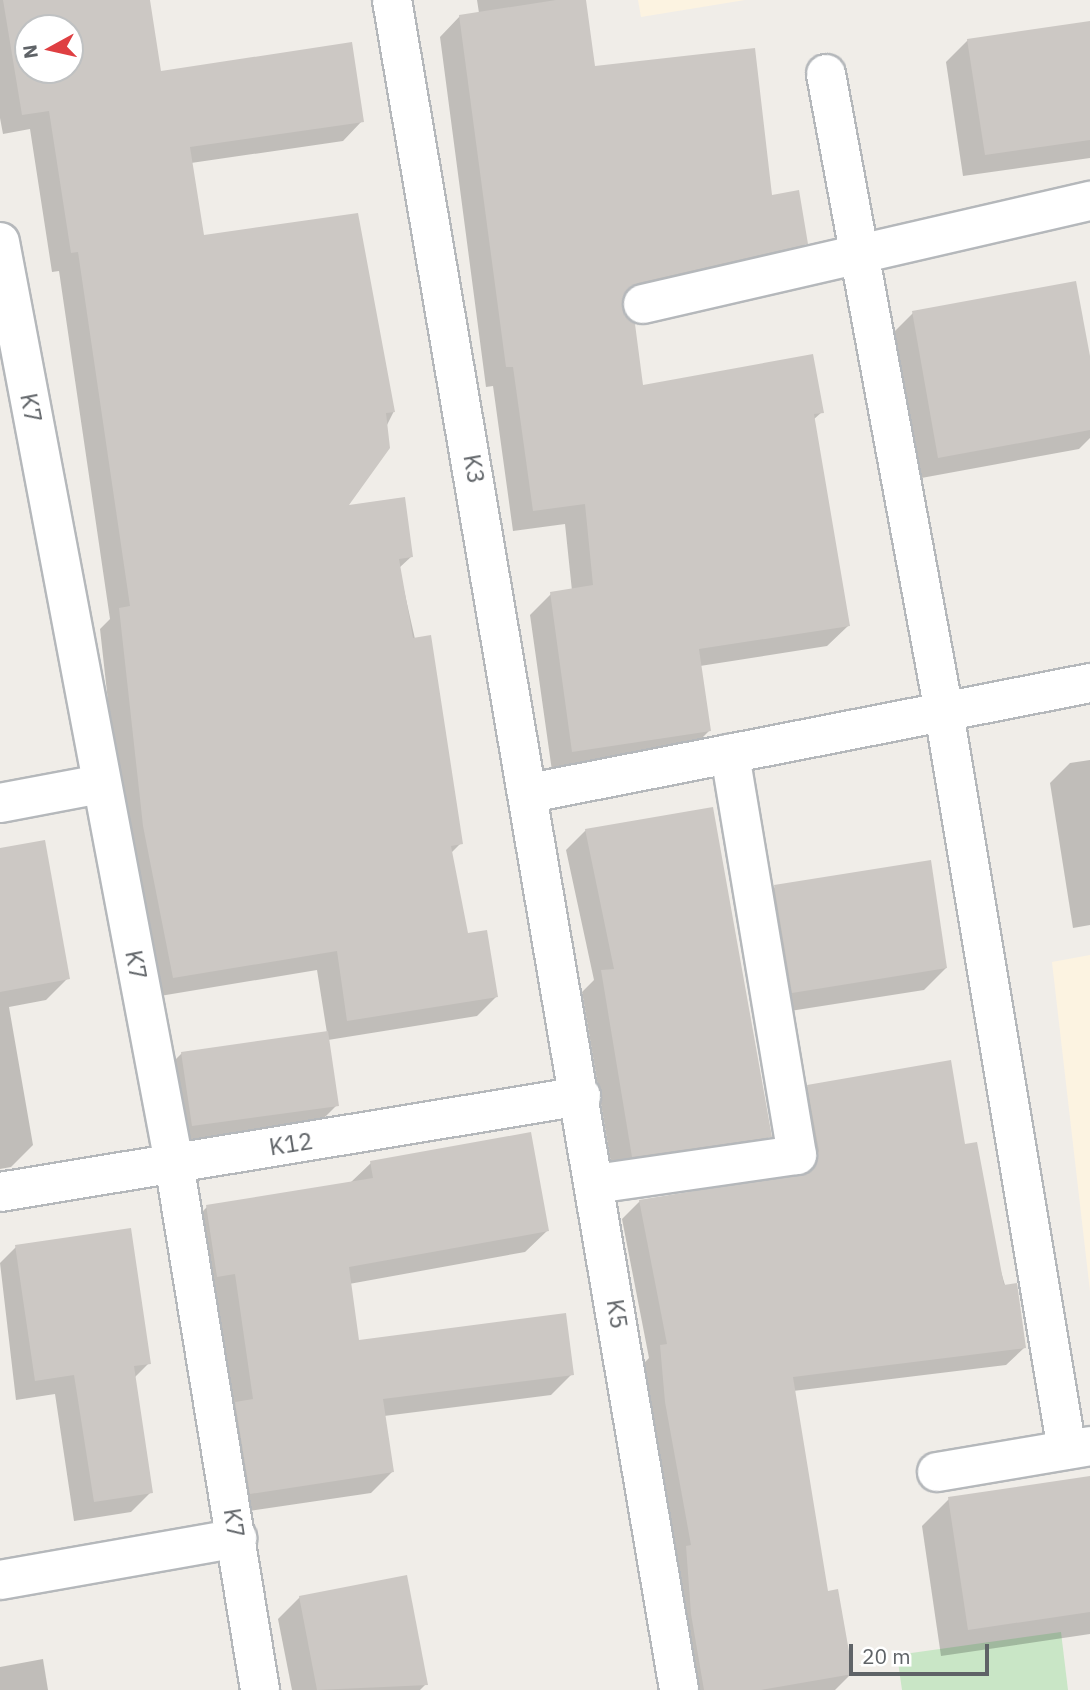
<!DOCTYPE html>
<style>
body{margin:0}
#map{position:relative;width:1090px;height:1690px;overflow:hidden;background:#f0ede8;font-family:"IBM Plex Sans",sans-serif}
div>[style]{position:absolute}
.commercial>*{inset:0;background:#fcf3e1}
.green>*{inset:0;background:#c9e6c6}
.shadow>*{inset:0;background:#0003}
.building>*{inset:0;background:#ccc8c4}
.roads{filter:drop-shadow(2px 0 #b5b8bb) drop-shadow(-2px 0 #b5b8bb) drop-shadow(0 2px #b5b8bb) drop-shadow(0 -2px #b5b8bb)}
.minor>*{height:38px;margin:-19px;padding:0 19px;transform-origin:19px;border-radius:19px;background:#fff}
span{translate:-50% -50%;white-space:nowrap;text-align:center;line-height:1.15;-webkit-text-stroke:5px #fff;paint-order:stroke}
.street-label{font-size:24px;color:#5f6367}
.north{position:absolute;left:14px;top:14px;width:70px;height:70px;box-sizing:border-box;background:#fff;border:2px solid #bfc1c2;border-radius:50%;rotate:262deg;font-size:19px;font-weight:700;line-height:28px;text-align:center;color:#5f6367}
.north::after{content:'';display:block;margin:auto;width:24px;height:32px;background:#df3f42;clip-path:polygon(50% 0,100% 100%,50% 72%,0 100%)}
.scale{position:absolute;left:849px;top:1644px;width:140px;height:32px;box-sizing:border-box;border:4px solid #5f6367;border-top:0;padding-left:9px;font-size:21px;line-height:24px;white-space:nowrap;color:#5f6367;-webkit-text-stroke:5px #fff;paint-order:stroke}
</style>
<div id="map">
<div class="commercial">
<i style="clip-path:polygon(638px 0,745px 0,641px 17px)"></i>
<i style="clip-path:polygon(1090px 955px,1090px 1291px,1052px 962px)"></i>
</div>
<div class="green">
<i style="clip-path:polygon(1061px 1632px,1068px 1690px,902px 1690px,897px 1655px)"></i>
</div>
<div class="shadow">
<i style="clip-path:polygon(evenodd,0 0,149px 0,160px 73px,362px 121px,343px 141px,191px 163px,203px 237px,394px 411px,346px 507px,412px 556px,399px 568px,461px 843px,451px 853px,467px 935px,496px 997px,477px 1016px,328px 1040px,337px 1105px,315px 1127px,170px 1147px,160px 1075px,182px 1053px,327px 1033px,317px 970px,154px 997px,124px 846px,100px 629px,110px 619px,59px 271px,52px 272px,30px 129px,3px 134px,0 118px,0 0,28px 28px,70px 28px,70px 70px,28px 70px,28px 28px)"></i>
<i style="clip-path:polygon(477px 0,584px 0,594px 68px,770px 197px,806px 243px,785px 264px,620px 302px,642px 387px,822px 412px,813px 420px,848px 626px,827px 646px,700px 666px,710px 730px,689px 751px,552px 771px,530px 615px,551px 594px,572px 591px,565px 524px,513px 531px,493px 386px,486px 387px,440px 37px,460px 16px,479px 13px)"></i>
<i style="clip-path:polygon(1090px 23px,1090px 158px,963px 176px,946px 62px,968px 40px)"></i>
<i style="clip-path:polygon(913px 313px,1090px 365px,1090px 438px,1079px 449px,916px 479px,891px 335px)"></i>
<i style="clip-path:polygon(1090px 760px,1090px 925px,1073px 928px,1050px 783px,1070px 763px)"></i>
<i style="clip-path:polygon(586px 830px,770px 1136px,750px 1155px,613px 1175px,582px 992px,594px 980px,566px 850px)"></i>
<i style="clip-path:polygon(0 850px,68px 978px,46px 1000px,9px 1007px,33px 1145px,11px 1167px,0 1169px)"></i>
<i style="clip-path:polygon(775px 887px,946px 968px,924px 990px,771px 1014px,753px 909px)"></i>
<i style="clip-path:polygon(808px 1086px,963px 1146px,1024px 1348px,1006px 1365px,793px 1391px,826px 1593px,852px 1673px,835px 1690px,684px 1690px,643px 1364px,649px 1358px,622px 1219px,640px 1201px,800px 1175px,790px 1104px)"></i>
<i style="clip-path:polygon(371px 1163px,547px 1231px,525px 1252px,349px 1284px,357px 1342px,572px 1374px,551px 1395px,384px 1416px,392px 1472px,371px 1493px,229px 1514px,186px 1228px,207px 1207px,350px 1183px)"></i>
<i style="clip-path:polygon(16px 1247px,149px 1363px,134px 1378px,151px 1492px,131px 1512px,74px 1521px,55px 1394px,16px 1400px,0 1263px)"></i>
<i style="clip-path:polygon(1090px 1477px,1090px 1634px,941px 1656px,922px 1526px,949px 1499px)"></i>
<i style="clip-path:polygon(300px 1597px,426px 1684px,420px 1690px,292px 1690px,278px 1619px)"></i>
<i style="clip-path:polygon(43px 1659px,48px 1690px,0 1690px,0 1667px)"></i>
</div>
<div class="building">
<i style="clip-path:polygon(evenodd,3px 0,150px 0,161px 71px,352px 42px,364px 122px,190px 147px,204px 235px,358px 213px,395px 412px,386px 413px,390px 448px,349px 505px,405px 497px,413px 557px,399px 559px,413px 638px,431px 635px,463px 844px,451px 846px,468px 933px,487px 930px,498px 997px,347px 1021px,337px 951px,173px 978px,143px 826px,119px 608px,130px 606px,78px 252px,71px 253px,49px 111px,22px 115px,3px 0,28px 28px,70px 28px,70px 70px,28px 70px,28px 28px)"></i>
<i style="clip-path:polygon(556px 0,586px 0,595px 66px,755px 48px,772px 195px,799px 190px,808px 244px,638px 283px,628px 289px,622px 308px,635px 324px,643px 385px,813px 354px,824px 413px,814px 414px,850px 626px,699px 649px,711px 731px,572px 752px,550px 592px,593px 585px,585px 504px,533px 511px,513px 367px,506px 367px,459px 15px)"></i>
<i style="clip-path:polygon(1090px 21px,1090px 140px,985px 155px,967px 39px)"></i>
<i style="clip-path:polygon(1076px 281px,1090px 356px,1090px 430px,938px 458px,912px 311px)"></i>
<i style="clip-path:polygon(713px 807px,772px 1137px,632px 1157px,601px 970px,614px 969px,585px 829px)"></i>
<i style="clip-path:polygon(45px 840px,70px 979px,0 992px,0 848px)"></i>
<i style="clip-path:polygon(931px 860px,947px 968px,792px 993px,774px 885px)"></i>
<i style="clip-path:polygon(328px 1031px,339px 1106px,192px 1126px,181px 1052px)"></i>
<i style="clip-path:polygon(951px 1060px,965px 1144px,977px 1142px,1004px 1285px,1017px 1283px,1026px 1348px,793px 1377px,828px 1591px,838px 1589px,853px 1674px,761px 1690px,704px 1690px,691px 1614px,686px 1546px,691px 1545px,665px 1402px,660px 1345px,667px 1344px,639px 1200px,810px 1172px,819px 1151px,807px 1085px)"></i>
<i style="clip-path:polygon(531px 1132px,549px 1231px,349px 1267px,359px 1340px,566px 1313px,574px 1375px,383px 1399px,394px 1472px,250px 1494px,235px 1402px,253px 1399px,235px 1274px,217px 1277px,206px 1205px,373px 1178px,370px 1161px)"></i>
<i style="clip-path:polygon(131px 1228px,151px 1364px,134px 1366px,153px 1493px,94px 1502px,74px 1375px,35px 1381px,15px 1245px)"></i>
<i style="clip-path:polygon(1090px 1476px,1090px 1612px,968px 1630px,948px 1497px)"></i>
<i style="clip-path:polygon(407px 1575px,428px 1685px,317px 1690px,299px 1596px)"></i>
</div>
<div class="roads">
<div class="minor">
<i style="left:392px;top:0;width:1714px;rotate:80.36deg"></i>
<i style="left:826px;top:74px;width:649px;rotate:79.52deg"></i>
<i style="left:944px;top:712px;width:748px;rotate:80.54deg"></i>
<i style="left:0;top:242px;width:937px;rotate:79.3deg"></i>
<i style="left:174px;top:1163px;width:534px;rotate:80.73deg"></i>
<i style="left:643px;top:304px;width:459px;rotate:-13deg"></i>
<i style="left:530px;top:793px;width:571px;rotate:-11.11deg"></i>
<i style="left:0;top:803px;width:103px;rotate:-10.7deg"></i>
<i style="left:595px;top:1184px;width:204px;rotate:-8.2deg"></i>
<i style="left:797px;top:1155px;width:407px;rotate:-99.5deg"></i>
<i style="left:0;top:1192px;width:589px;rotate:-9.38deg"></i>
<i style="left:937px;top:1472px;width:155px;rotate:-9.6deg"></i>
<i style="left:0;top:1580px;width:241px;rotate:-10deg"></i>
</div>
</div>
<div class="street-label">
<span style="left:31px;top:408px;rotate:79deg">K7</span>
<span style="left:474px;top:469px;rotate:80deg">K3</span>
<span style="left:136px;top:965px;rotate:79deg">K7</span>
<span style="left:291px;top:1144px;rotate:-9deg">K12</span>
<span style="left:617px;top:1314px;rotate:81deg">K5</span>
<span style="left:234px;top:1523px;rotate:81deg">K7</span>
</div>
<div class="north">N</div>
<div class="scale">20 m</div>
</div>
